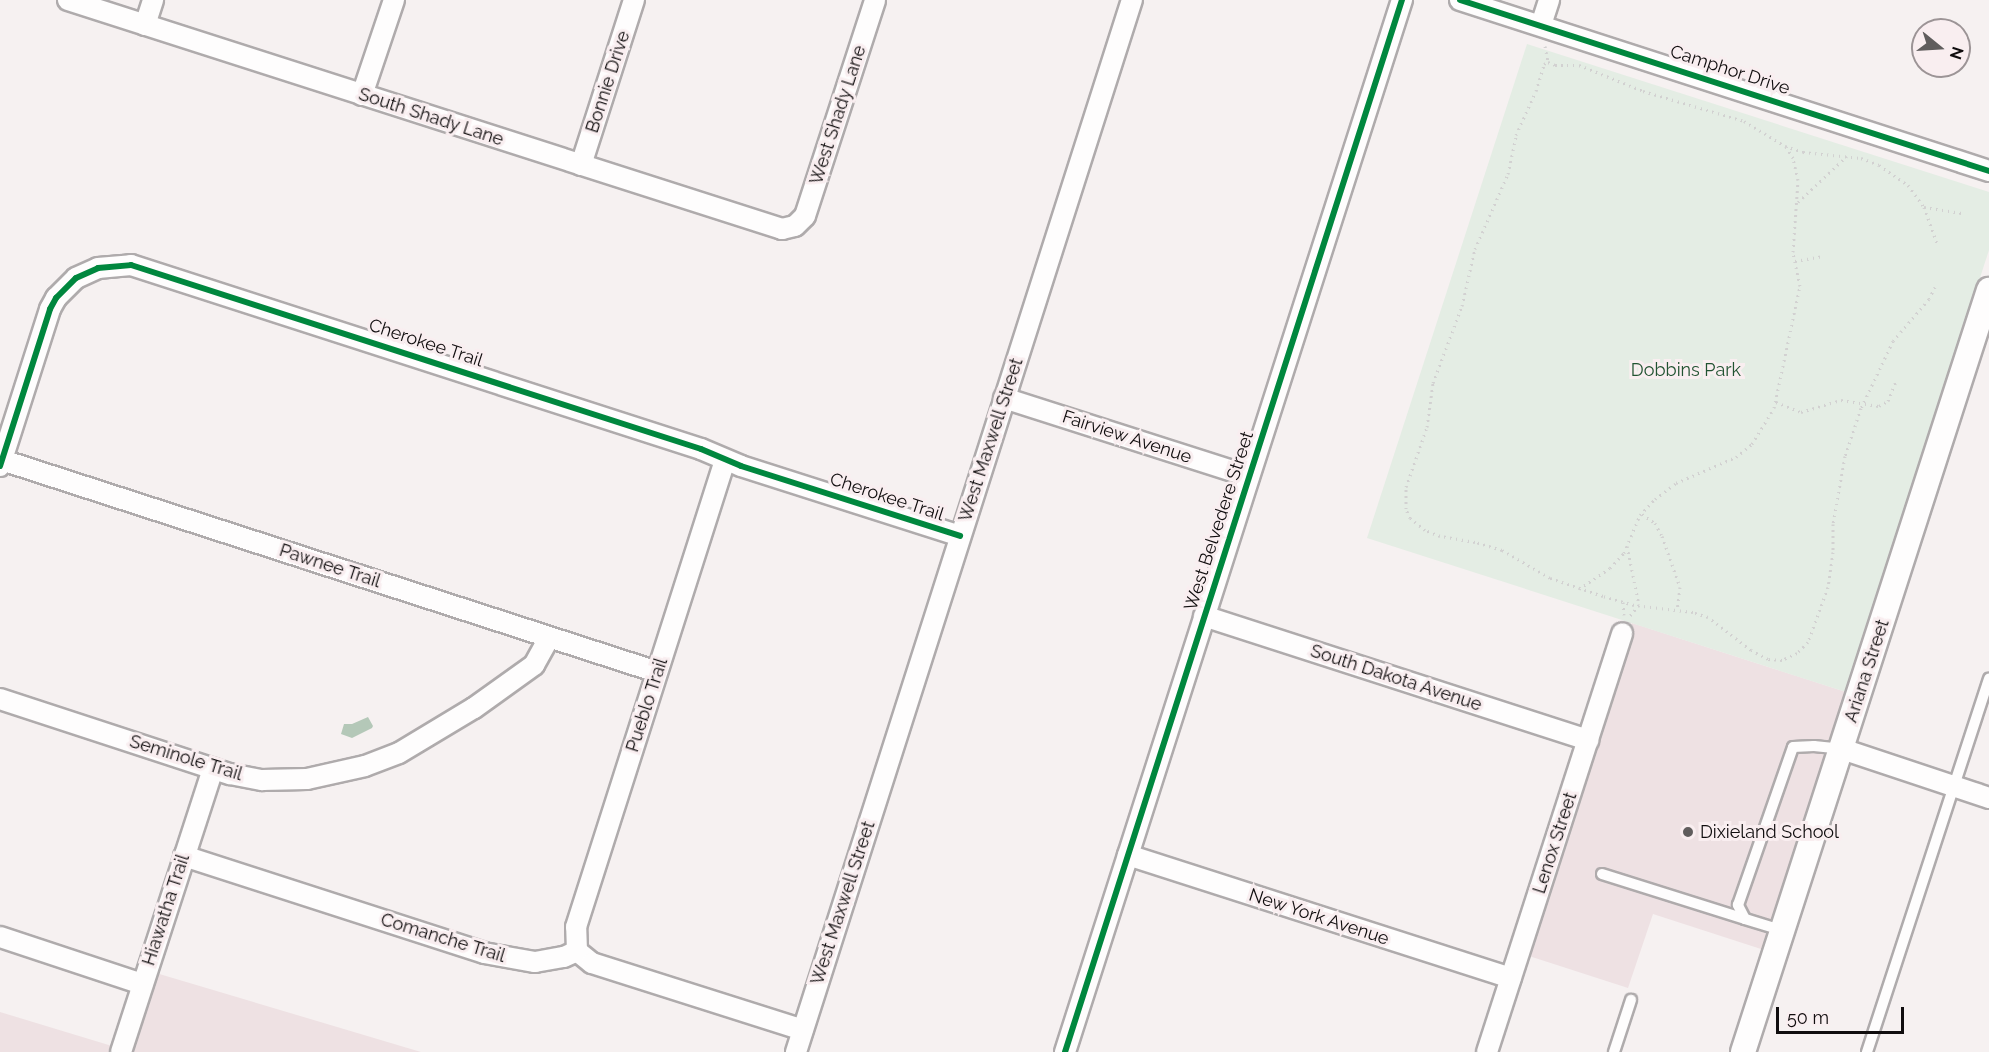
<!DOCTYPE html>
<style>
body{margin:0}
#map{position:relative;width:1989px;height:1052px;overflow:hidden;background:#f6f1f1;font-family:Raleway,sans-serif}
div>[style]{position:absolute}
.built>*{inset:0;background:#eee1e3}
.green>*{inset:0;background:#e4ede4}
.water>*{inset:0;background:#b4c8b8}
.path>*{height:3px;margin-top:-1.5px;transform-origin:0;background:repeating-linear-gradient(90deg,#d2d1d1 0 1.5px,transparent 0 6px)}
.roads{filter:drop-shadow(2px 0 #afabac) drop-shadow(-2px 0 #afabac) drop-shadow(0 2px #afabac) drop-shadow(0 -2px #afabac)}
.service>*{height:10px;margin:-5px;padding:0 5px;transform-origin:5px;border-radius:5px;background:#fefdfd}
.minor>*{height:20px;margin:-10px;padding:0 10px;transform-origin:10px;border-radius:10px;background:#fefdfd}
.tertiary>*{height:24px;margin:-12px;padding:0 12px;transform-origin:12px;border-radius:12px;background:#fefdfd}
.cycleway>*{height:6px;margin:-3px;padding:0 3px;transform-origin:3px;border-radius:3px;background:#00873e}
.dots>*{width:16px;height:16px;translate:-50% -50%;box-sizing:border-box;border:3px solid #f9eef0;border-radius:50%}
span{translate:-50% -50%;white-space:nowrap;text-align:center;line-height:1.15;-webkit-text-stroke:6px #f9eef0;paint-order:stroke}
.street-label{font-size:18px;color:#100d0e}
.park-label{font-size:18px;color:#215331}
.poi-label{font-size:18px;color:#100d0e}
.left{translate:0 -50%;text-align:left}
.north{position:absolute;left:1911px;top:18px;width:60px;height:60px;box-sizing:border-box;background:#f9eef0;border:2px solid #9c9496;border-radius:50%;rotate:108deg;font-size:16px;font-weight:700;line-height:24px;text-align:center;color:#100d0e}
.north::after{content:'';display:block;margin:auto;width:21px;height:27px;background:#605d5d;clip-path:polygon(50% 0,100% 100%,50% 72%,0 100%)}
.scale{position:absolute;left:1776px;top:1007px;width:128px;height:27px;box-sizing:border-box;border:3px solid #100d0e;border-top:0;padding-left:8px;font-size:18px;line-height:21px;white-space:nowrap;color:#100d0e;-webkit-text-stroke:4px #f9eef0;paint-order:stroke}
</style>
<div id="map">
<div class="built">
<i style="clip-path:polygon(1632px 623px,1846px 692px,1842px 749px,1761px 949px,1653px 914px,1628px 988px,1529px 956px)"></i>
<i style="clip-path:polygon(156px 973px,421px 1052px,132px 1052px)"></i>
<i style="clip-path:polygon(0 1012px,112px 1046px,110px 1052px,0 1052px)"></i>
</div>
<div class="green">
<i style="clip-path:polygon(1527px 44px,1989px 192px,1989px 250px,1846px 692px,1367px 538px)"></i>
</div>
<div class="water">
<i style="clip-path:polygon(368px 717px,373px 726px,372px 728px,352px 738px,341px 734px,344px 724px,352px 724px)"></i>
</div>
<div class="path">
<i style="left:1545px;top:46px;width:16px;rotate:79deg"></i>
<i style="left:1798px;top:202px;width:67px;rotate:-43.2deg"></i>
<i style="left:1924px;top:207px;width:38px;rotate:9deg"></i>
<i style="left:1795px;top:261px;width:29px;rotate:-10deg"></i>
<i style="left:1935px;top:287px;width:13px;rotate:117deg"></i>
<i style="left:1929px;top:299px;width:55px;rotate:130.6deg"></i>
<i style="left:1893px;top:341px;width:74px;rotate:115.5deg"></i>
<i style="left:1861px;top:408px;width:51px;rotate:108.4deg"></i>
<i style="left:1845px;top:456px;width:69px;rotate:100deg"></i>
<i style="left:1833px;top:524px;width:28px;rotate:90deg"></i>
<i style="left:1833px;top:552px;width:35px;rotate:98deg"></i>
<i style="left:1828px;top:587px;width:59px;rotate:110deg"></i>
<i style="left:1808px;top:642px;width:16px;rotate:135deg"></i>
<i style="left:1797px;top:653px;width:17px;rotate:155deg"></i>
<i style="left:1782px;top:660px;width:14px;rotate:-176deg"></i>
<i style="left:1768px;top:659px;width:19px;rotate:-152deg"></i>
<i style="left:1751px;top:650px;width:54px;rotate:-142.5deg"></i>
<i style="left:1708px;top:617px;width:16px;rotate:-162deg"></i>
<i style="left:1693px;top:612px;width:59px;rotate:-173.2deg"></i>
<i style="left:1634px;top:605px;width:32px;rotate:-164deg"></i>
<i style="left:1603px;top:596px;width:56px;rotate:-161.2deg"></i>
<i style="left:1550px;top:578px;width:56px;rotate:-149.7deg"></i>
<i style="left:1502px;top:550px;width:28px;rotate:-163deg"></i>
<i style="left:1475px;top:542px;width:36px;rotate:-170deg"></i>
<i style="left:1440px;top:536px;width:16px;rotate:-158deg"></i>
<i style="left:1425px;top:530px;width:19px;rotate:-141deg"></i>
<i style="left:1410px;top:518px;width:10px;rotate:-114deg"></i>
<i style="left:1406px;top:509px;width:22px;rotate:-90deg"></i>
<i style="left:1406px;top:487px;width:64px;rotate:-70.7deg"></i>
<i style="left:1427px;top:427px;width:44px;rotate:-82.2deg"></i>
<i style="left:1433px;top:383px;width:82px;rotate:-69.4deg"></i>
<i style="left:1462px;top:306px;width:58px;rotate:-77.2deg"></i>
<i style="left:1475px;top:249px;width:82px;rotate:-66.3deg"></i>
<i style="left:1508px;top:174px;width:40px;rotate:-78deg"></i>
<i style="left:1516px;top:135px;width:48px;rotate:-65.6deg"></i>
<i style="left:1536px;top:91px;width:28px;rotate:-73deg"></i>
<i style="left:1544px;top:64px;width:4px;rotate:-27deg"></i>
<i style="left:1548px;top:62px;width:8px;rotate:23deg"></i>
<i style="left:1555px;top:65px;width:24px"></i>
<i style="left:1579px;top:65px;width:69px;rotate:22.1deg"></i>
<i style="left:1643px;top:91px;width:105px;rotate:16.5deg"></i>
<i style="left:1744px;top:121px;width:48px;rotate:31.4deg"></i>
<i style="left:1785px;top:146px;width:19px;rotate:18deg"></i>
<i style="left:1803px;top:152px;width:58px;rotate:5.9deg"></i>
<i style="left:1861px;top:158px;width:19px;rotate:21deg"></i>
<i style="left:1879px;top:165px;width:35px;rotate:35deg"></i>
<i style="left:1908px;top:185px;width:27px;rotate:54deg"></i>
<i style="left:1924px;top:207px;width:41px;rotate:70.3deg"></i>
<i style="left:1776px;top:402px;width:27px;rotate:22deg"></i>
<i style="left:1801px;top:412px;width:42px;rotate:-16.7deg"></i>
<i style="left:1841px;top:400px;width:38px;rotate:9deg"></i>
<i style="left:1879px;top:406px;width:10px;rotate:-29deg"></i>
<i style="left:1888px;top:401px;width:22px;rotate:-68deg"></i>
<i style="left:1642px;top:514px;width:16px;rotate:35deg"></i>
<i style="left:1655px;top:523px;width:15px;rotate:62deg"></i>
<i style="left:1662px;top:536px;width:54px;rotate:70.6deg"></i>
<i style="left:1680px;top:587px;width:23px;rotate:97deg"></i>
<i style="left:1627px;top:546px;width:60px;rotate:78.5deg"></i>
<i style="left:1639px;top:605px;width:17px;rotate:130deg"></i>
<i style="left:1579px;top:589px;width:37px;rotate:-34deg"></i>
<i style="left:1610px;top:568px;width:21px;rotate:-47deg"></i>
<i style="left:1624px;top:553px;width:41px;rotate:-67.2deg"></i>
<i style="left:1640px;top:515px;width:22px;rotate:-47deg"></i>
<i style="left:1655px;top:499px;width:26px;rotate:-37deg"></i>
<i style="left:1676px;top:483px;width:65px;rotate:-23.4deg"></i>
<i style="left:1736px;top:457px;width:21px;rotate:-39deg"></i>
<i style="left:1752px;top:444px;width:42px;rotate:-58.6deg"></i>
<i style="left:1774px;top:408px;width:125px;rotate:-78deg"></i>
<i style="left:1800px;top:286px;width:35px;rotate:-102deg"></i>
<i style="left:1793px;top:252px;width:72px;rotate:-86deg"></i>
<i style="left:1798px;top:180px;width:23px;rotate:-103deg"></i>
<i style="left:1793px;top:158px;width:13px;rotate:-122deg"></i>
<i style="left:1623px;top:602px;width:13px;rotate:86deg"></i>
</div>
<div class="roads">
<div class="service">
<i style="left:1602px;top:874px;width:150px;rotate:17.5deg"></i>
<i style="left:1781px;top:930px;width:38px;rotate:-163deg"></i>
<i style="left:1745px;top:919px;width:16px;rotate:-117deg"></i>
<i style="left:1738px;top:905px;width:167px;rotate:-70.8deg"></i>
<i style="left:1793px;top:747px;width:21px;rotate:-3deg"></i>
<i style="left:1814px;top:746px;width:27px;rotate:6deg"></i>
<i style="left:1614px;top:1052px;width:55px;rotate:-71.9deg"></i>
<i style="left:1867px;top:1052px;width:393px;rotate:-71.9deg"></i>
</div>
<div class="minor">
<i style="left:68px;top:0;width:750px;rotate:17.78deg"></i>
<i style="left:782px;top:229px;width:13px;rotate:-13deg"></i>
<i style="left:795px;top:226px;width:14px;rotate:-45deg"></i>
<i style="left:805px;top:216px;width:227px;rotate:-72deg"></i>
<i style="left:1460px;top:0;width:556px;rotate:17.91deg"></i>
<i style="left:145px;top:25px;width:26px;rotate:-72deg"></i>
<i style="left:1541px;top:25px;width:26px;rotate:-72deg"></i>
<i style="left:362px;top:95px;width:100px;rotate:-71.4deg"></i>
<i style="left:581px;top:165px;width:173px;rotate:-72.2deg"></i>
<i style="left:1004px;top:398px;width:257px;rotate:17.7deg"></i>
<i style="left:2px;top:460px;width:688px;rotate:17.93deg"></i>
<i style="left:0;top:466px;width:165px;rotate:-72.3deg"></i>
<i style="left:50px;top:309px;width:13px;rotate:-61deg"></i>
<i style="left:56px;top:298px;width:28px;rotate:-45deg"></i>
<i style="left:76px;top:278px;width:24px;rotate:-24deg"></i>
<i style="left:98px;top:268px;width:33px;rotate:-5deg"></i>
<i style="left:131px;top:265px;width:599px;rotate:17.89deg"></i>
<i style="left:701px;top:449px;width:43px;rotate:23deg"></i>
<i style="left:741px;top:466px;width:230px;rotate:17.7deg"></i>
<i style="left:1204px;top:616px;width:404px;rotate:17.9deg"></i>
<i style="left:0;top:699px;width:242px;rotate:18.1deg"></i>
<i style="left:230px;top:774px;width:33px;rotate:11deg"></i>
<i style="left:262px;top:780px;width:45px;rotate:-1.3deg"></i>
<i style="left:307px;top:779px;width:59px;rotate:-12.6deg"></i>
<i style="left:365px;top:766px;width:36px;rotate:-21deg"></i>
<i style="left:399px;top:753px;width:87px;rotate:-31deg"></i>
<i style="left:474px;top:708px;width:74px;rotate:-35.6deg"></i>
<i style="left:534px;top:665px;width:31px;rotate:-61deg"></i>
<i style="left:1842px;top:749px;width:155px;rotate:18.4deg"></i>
<i style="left:1128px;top:855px;width:402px;rotate:17.8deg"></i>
<i style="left:184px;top:856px;width:315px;rotate:17.9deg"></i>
<i style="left:484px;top:953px;width:52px;rotate:10deg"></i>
<i style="left:535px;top:962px;width:29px;rotate:-10deg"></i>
<i style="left:564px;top:957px;width:14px;rotate:-25deg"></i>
<i style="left:0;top:937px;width:150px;rotate:18.3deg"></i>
<i style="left:577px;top:951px;width:24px;rotate:-92deg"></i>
<i style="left:576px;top:927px;width:490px;rotate:-72.3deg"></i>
<i style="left:577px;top:951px;width:19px;rotate:39deg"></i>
<i style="left:592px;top:963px;width:221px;rotate:17.6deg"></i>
<i style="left:121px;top:1052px;width:298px;rotate:-72deg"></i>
<i style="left:796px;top:1052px;width:1104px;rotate:-72.29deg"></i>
<i style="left:1065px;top:1052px;width:1105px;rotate:-72.24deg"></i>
<i style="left:1487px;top:1052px;width:440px;rotate:-72.1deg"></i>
</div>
<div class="tertiary">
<i style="left:1743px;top:1052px;width:801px;rotate:-72.11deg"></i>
</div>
</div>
<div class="cycleway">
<i style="left:1460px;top:0;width:556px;rotate:17.91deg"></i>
<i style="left:0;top:466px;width:165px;rotate:-72.3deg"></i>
<i style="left:50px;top:309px;width:13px;rotate:-61deg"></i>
<i style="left:56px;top:298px;width:28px;rotate:-45deg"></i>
<i style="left:76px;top:278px;width:24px;rotate:-24deg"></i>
<i style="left:98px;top:268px;width:33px;rotate:-5deg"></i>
<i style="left:131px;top:265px;width:599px;rotate:17.89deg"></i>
<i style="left:701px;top:449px;width:43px;rotate:23deg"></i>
<i style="left:741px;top:466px;width:230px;rotate:17.7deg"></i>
<i style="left:1065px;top:1052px;width:1105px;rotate:-72.24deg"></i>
</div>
<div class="dots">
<i style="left:1688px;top:832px;background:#605d5d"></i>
</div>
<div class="street-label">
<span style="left:1730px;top:70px;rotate:18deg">Camphor Drive</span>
<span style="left:608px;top:82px;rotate:-72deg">Bonnie Drive</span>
<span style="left:838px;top:115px;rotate:-72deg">West Shady Lane</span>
<span style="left:431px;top:117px;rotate:18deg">South Shady Lane</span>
<span style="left:426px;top:343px;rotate:18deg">Cherokee Trail</span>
<span style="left:1127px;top:437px;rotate:18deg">Fairview Avenue</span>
<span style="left:991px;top:440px;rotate:-72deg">West Maxwell Street</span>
<span style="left:887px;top:497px;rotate:18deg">Cherokee Trail</span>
<span style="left:1219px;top:521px;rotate:-72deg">West Belvedere Street</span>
<span style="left:330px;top:566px;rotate:18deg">Pawnee Trail</span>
<span style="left:1867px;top:671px;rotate:-72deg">Ariana Street</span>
<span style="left:1396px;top:678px;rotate:18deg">South Dakota Avenue</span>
<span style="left:647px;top:705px;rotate:-72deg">Pueblo Trail</span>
<span style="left:186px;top:758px;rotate:17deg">Seminole Trail</span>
<span style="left:1555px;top:843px;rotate:-72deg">Lenox Street</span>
<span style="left:843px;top:903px;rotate:-72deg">West Maxwell Street</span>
<span style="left:166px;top:910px;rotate:-72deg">Hiawatha Trail</span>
<span style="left:1319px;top:917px;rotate:18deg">New York Avenue</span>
<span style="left:443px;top:938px;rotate:17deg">Comanche Trail</span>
</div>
<div class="park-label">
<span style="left:1686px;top:370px">Dobbins Park</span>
</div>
<div class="poi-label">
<span class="left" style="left:1700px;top:832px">Dixieland School</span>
</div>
<div class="north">N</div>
<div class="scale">50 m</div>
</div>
